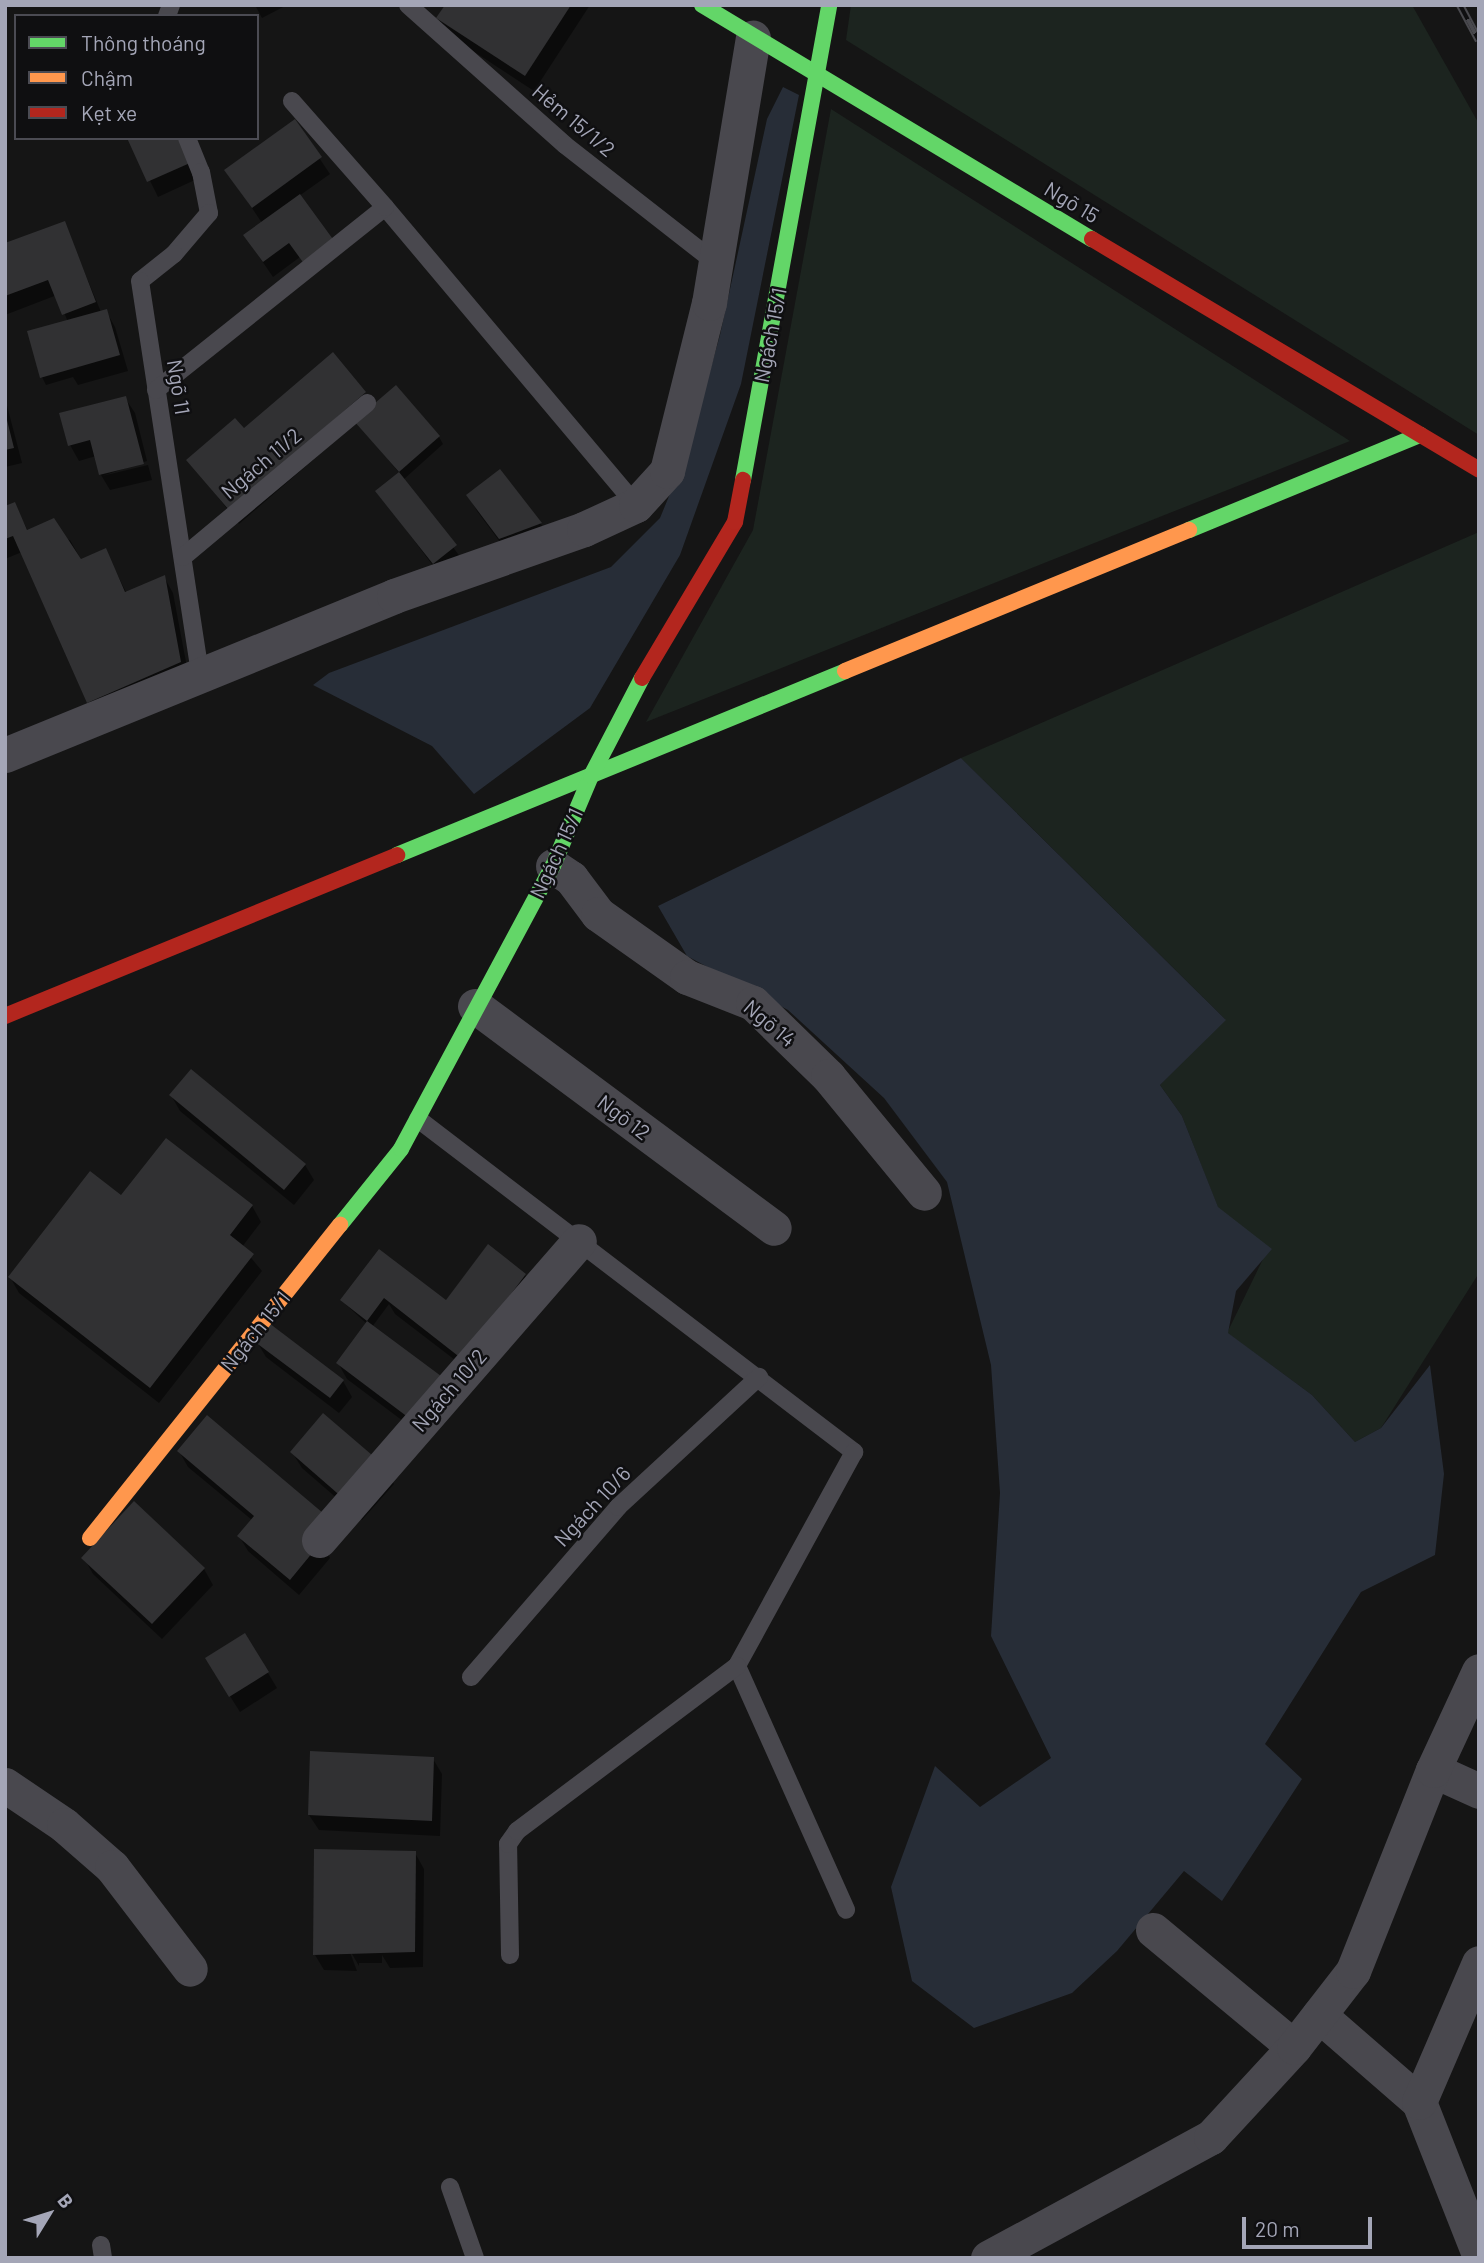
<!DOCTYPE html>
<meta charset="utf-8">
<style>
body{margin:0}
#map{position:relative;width:1484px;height:2263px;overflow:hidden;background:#151515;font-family:Barlow,sans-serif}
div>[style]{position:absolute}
.green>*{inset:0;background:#1c241f}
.water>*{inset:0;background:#272d37}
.shadow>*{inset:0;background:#0007}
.building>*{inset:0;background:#313133}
.lane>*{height:18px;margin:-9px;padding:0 9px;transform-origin:9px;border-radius:9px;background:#49484e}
.street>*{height:35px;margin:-17.5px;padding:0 17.5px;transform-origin:17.5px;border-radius:17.5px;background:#49484e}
.fast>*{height:16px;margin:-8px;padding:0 8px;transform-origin:8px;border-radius:8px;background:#63d668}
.slow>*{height:16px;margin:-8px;padding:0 8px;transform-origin:8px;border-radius:8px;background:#ff974d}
.jam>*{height:16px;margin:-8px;padding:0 8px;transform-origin:8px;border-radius:8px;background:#b3261e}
.rail>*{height:8px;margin-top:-4px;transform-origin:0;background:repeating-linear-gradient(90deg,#0f0f11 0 16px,#49494e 0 32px);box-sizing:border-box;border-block:2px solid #49494e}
span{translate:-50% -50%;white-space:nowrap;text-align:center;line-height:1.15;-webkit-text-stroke:5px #0f0f11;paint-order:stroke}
.street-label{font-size:21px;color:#a4a6b7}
.frame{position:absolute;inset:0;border:7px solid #a4a6b7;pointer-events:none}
.legend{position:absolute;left:14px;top:14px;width:245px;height:126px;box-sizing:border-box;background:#0f0f11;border:2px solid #4b4b53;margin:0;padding:9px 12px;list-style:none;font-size:21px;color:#a4a6b7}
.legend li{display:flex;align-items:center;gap:14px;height:35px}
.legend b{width:35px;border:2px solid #4b4b53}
.north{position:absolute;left:14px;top:2179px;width:70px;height:70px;-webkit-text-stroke:5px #0f0f11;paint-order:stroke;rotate:52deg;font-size:19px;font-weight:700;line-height:28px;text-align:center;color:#a4a6b7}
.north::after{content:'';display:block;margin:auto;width:24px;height:32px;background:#a4a6b7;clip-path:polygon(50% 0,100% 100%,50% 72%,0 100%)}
.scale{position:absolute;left:1242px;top:2217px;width:130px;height:32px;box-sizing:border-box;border:4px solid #a4a6b7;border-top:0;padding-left:9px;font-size:21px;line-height:24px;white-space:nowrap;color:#a4a6b7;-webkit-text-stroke:5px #0f0f11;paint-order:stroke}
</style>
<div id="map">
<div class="green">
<i style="clip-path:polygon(851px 5px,1412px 5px,1479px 124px,1479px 435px,846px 40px)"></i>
<i style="clip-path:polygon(831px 109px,1350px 441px,646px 722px,753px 530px)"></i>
<i style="clip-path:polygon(1479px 532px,1479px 1273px,1381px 1428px,1355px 1442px,1312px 1395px,1227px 1333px,1263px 1259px,1218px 1208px,1182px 1116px,1160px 1085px,1225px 1019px,961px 758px)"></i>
</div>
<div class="water">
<i style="clip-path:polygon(783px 87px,799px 95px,741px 384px,680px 555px,590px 708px,474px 794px,432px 746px,313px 685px,329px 673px,611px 567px,660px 518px,688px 450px,720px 335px,767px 119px)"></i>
<i style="clip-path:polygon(961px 758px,1226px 1020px,1160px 1085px,1182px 1116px,1218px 1207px,1272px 1249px,1236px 1291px,1228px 1333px,1312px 1395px,1355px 1442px,1381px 1428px,1430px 1365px,1444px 1474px,1435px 1555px,1361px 1592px,1265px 1744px,1302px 1779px,1222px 1901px,1184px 1871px,1117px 1951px,1072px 1993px,974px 2028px,912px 1981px,891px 1887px,935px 1766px,980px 1807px,1051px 1758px,991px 1636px,1000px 1493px,991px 1365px,947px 1182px,884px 1098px,788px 1010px,687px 956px,658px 906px)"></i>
</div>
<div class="shadow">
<i style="clip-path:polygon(255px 5px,287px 5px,262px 18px)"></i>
<i style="clip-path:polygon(447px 5px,590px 5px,534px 91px,447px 34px,438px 18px)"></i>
<i style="clip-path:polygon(295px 122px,330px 174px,299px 196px,300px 257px,273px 277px,245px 236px,262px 223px,227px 171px)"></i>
<i style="clip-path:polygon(129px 138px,179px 138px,197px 179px,158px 197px)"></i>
<i style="clip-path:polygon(64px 223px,101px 312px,106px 311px,115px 327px,128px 371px,78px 385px,73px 377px,46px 385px,42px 377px,68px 322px,57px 295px,5px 315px,5px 240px,7px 244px)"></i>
<i style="clip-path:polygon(364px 393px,373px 407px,439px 437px,443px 444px,403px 480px,464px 562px,443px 579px,377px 491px,400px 474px,357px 422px,239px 524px,189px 460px,244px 431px)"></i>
<i style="clip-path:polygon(5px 398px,22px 463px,5px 467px)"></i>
<i style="clip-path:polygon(125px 398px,135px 413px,147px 461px,102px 476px,148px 465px,152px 480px,110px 490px,101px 475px,96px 456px,79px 461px,70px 445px)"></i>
<i style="clip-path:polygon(500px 471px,541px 524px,549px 539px,509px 554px,477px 511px,468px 495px)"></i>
<i style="clip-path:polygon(14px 504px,28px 531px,70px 540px,82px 561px,105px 550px,127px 594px,164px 577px,173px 593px,189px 678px,98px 718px,22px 552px,5px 559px,5px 508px)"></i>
<i style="clip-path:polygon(171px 1095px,305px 1165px,314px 1180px,294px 1205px,180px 1111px)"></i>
<i style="clip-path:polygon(121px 1197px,252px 1206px,261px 1222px,242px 1247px,262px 1271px,159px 1403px,19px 1293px,10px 1277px)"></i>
<i style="clip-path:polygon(380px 1251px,447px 1302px,525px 1275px,534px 1291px,472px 1373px,395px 1314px,389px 1304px,372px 1327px,419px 1433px,347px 1379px,338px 1363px,367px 1324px,342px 1301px)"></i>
<i style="clip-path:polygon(257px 1342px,343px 1381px,352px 1397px,339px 1413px,266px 1357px)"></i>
<i style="clip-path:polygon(179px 1451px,323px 1545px,330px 1558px,299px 1595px,248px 1551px,239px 1536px,252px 1520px,188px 1467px)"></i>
<i style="clip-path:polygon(292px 1452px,384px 1468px,394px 1484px,362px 1520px,302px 1468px)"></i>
<i style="clip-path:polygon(84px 1558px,204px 1569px,213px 1585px,162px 1639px,93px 1574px)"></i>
<i style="clip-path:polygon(268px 1673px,277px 1688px,240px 1712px,216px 1674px)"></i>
<i style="clip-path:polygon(433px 1759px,442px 1774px,440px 1836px,319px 1830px,309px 1815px)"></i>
<i style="clip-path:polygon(415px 1853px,424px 1869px,423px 1967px,390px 1968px,382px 1955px,382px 1963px,359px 1963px,359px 1966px,348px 1947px,357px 1971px,324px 1970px,315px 1955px)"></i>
</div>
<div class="building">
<i style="clip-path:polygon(445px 5px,571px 5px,525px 76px,436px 18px)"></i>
<i style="clip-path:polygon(295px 119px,322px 157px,252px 208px,224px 170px)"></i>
<i style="clip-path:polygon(127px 138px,179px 138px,190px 163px,147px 182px)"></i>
<i style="clip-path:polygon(300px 194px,335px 242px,305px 265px,289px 243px,263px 262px,243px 235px)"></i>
<i style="clip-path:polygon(65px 221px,96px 302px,62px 315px,48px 280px,5px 296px,5px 243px)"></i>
<i style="clip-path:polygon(107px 309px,120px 355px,40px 378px,27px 331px)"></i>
<i style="clip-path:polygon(333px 352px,366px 392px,229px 510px,186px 460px,235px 418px,244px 428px)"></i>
<i style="clip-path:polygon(396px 385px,440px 436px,399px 472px,354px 421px)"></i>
<i style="clip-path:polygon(126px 396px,144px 464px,99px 475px,90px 440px,68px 446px,59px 413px)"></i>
<i style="clip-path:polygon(6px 416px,14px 448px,5px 450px,5px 417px)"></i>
<i style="clip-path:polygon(500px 469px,542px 523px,499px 539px,466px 495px)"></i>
<i style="clip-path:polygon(399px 472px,457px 545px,433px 564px,375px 491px)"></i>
<i style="clip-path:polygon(15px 502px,27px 530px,54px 518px,81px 559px,106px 548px,125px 592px,165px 575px,181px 662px,87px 703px,13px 536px,5px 539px,5px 506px)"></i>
<i style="clip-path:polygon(191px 1069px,306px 1164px,284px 1190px,169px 1095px)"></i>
<i style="clip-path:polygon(166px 1138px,253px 1205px,230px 1235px,254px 1254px,150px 1388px,8px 1277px,90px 1171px,121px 1195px)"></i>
<i style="clip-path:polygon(488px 1244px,526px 1274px,462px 1359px,384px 1298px,367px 1321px,441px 1376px,409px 1418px,336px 1363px,367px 1321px,340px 1300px,379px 1249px,446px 1300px)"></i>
<i style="clip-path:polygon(269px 1323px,344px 1380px,330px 1398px,255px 1342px)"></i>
<i style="clip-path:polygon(323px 1413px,386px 1467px,352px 1506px,290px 1452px)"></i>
<i style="clip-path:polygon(207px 1415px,336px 1524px,290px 1580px,237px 1536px,254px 1516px,177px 1451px)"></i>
<i style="clip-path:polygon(134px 1501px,205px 1568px,152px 1624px,81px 1558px)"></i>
<i style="clip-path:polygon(245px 1633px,269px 1672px,229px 1697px,205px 1658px)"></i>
<i style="clip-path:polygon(310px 1751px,434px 1757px,432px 1821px,308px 1815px)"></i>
<i style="clip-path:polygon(314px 1849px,416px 1851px,415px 1952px,313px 1955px)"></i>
</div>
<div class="lane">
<i style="left:408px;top:5px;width:210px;rotate:41.7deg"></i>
<i style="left:565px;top:145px;width:192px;rotate:38deg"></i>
<i style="left:167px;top:16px;width:12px;rotate:-70deg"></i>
<i style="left:187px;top:138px;width:37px;rotate:68deg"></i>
<i style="left:201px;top:172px;width:42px;rotate:79deg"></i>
<i style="left:209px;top:213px;width:54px;rotate:130.5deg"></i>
<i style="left:174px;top:254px;width:43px;rotate:141.5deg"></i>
<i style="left:140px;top:281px;width:398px;rotate:81.3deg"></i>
<i style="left:385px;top:207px;width:390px;rotate:49.9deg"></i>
<i style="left:156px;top:390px;width:293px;rotate:-38.6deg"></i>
<i style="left:385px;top:207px;width:141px;rotate:-131.3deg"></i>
<i style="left:183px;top:557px;width:240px;rotate:-39.9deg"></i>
<i style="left:418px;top:1119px;width:549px;rotate:37.37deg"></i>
<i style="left:854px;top:1452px;width:244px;rotate:118.7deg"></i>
<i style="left:737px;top:1666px;width:267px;rotate:65.9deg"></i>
<i style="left:471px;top:1677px;width:225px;rotate:-49.1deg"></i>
<i style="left:618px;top:1507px;width:192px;rotate:-42.7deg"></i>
<i style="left:510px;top:1955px;width:111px;rotate:-91deg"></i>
<i style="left:508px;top:1844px;width:16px;rotate:-55deg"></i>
<i style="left:517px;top:1831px;width:275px;rotate:-36.9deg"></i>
<i style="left:450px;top:2187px;width:75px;rotate:70.6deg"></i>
<i style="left:101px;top:2245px;width:13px;rotate:81deg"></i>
</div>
<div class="street">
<i style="left:5px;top:755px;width:420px;rotate:-22.2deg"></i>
<i style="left:394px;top:596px;width:201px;rotate:-19.4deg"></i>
<i style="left:584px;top:529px;width:57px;rotate:-24.8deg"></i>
<i style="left:636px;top:505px;width:46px;rotate:-47.6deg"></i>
<i style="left:667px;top:471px;width:173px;rotate:-76deg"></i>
<i style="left:709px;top:303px;width:269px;rotate:-80.6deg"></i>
<i style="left:553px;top:866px;width:22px;rotate:34deg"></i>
<i style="left:571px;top:878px;width:45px;rotate:53.1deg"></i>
<i style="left:598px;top:914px;width:109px;rotate:35.3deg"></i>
<i style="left:687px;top:977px;width:71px;rotate:21.5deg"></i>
<i style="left:753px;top:1003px;width:105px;rotate:44.2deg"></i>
<i style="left:828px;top:1076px;width:151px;rotate:50.6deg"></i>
<i style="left:475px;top:1006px;width:372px;rotate:36.6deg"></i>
<i style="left:319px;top:1540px;width:396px;rotate:-49deg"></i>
<i style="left:1433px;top:1770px;width:51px;rotate:24.5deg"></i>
<i style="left:5px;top:1785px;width:71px;rotate:34.1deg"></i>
<i style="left:64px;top:1825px;width:64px;rotate:41.2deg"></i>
<i style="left:112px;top:1867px;width:128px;rotate:52.6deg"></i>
<i style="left:1153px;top:1930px;width:183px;rotate:39.7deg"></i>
<i style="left:1319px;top:2015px;width:133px;rotate:41deg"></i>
<i style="left:1419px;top:2102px;width:163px;rotate:68.5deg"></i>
<i style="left:1419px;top:2102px;width:151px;rotate:-66.7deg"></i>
<i style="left:988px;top:2258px;width:254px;rotate:-28.5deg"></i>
<i style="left:1211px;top:2137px;width:122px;rotate:-47.3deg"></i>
<i style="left:1294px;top:2047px;width:96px;rotate:-52.2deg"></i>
<i style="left:1353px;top:1971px;width:216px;rotate:-68.3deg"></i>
<i style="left:1433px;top:1770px;width:109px;rotate:-65.1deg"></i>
</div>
<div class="fast">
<i style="left:702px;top:5px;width:455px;rotate:31deg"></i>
<i style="left:743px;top:480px;width:483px;rotate:-79.7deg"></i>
<i style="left:1189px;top:530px;width:250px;rotate:-22.4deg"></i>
<i style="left:397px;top:855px;width:484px;rotate:-22.3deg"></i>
<i style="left:340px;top:1225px;width:97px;rotate:-51.2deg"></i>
<i style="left:401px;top:1149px;width:321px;rotate:-61.8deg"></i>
<i style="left:553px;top:866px;width:98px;rotate:-67.1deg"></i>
<i style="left:591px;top:776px;width:110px;rotate:-62.5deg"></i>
</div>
<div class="slow">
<i style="left:845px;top:671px;width:372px;rotate:-22.3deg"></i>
<i style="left:90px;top:1538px;width:401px;rotate:-51.4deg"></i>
</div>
<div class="jam">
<i style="left:1092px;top:239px;width:451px;rotate:30.8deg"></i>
<i style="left:642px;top:678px;width:182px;rotate:-59.2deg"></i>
<i style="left:735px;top:522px;width:43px;rotate:-79.2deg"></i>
<i style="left:5px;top:1016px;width:424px;rotate:-22.3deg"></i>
</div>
<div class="rail">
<i style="left:1460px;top:5px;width:40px;rotate:62deg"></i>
</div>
<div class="street-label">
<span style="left:574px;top:120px;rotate:40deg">Hẻm 15/1/2</span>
<span style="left:1072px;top:202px;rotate:31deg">Ngõ 15</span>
<span style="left:770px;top:335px;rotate:-79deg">Ngách 15/1</span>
<span style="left:179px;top:387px;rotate:81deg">Ngõ 11</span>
<span style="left:261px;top:463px;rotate:-40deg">Ngách 11/2</span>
<span style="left:556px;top:853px;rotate:-65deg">Ngách 15/1</span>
<span style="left:770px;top:1023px;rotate:40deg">Ngõ 14</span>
<span style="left:624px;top:1117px;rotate:37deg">Ngõ 12</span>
<span style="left:255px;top:1331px;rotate:-51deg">Ngách 15/1</span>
<span style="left:449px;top:1390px;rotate:-49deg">Ngách 10/2</span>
<span style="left:592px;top:1506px;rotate:-47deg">Ngách 10/6</span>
</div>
<div class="frame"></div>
<ul class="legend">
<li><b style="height:9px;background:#63d668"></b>Thông thoáng</li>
<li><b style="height:9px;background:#ff974d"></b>Chậm</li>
<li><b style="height:9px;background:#b3261e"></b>Kẹt xe</li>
</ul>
<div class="north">B</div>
<div class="scale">20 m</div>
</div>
